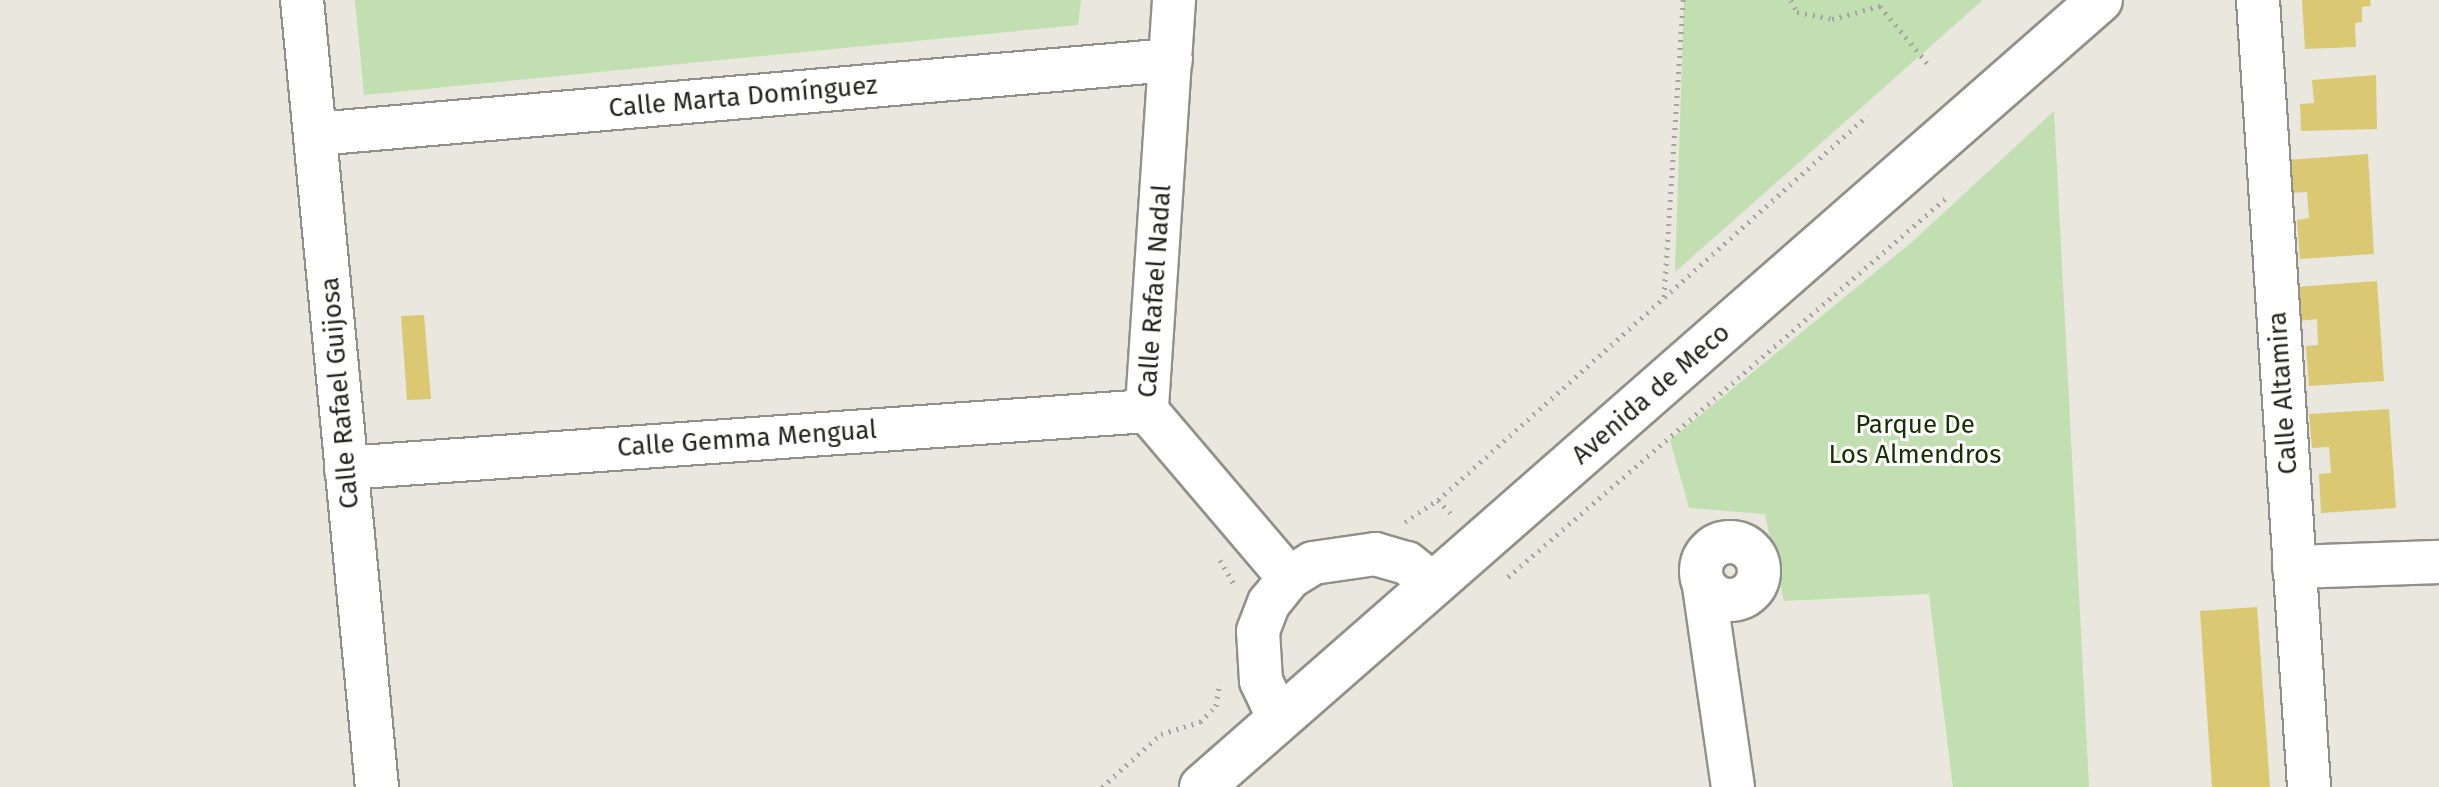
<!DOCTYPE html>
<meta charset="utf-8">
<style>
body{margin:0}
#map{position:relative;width:2439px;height:787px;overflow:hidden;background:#e9e7de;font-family:"Fira Sans",sans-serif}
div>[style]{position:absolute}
.green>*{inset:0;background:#c1dfb1}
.building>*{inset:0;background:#dac873}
.path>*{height:5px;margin-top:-2.5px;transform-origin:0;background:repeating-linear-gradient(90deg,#a5a49d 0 2px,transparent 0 8px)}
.roads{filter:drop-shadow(2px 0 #929088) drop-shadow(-2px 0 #929088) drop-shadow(0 2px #929088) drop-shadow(0 -2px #929088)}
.street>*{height:42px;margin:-21px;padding:0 21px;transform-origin:21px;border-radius:21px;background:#fff}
.street>.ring{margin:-21px;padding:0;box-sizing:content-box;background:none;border:42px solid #fff;border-radius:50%}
.secondary>*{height:44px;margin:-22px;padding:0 22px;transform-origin:22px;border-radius:22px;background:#fff}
span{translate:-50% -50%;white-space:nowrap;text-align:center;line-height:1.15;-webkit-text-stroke:6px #fff;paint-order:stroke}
.street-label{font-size:26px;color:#242421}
.park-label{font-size:26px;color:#153100}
</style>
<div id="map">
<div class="green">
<i style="clip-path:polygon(355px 0,1081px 0,1078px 25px,364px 95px)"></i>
<i style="clip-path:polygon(1684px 0,1983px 0,1675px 272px)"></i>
<i style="clip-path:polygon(2054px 111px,2089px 787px,1953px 787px,1929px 594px,1784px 601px,1765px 514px,1689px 508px,1670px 440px,1912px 242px)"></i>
</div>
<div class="building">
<i style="clip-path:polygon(2302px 0,2370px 0,2371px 6px,2362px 7px,2362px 22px,2355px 23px,2356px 47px,2305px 49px)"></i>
<i style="clip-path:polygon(2376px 75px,2377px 129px,2301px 131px,2300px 104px,2314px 103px,2312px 80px)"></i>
<i style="clip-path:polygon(2368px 154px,2374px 254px,2300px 259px,2297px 220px,2309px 218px,2307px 192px,2290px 193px,2287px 160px)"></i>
<i style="clip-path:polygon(2377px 281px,2384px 381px,2309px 386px,2306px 346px,2318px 345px,2317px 319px,2299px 321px,2296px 287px)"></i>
<i style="clip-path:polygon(424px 315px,431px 399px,407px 400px,401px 316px)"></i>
<i style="clip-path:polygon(2389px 409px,2396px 508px,2321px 513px,2319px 474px,2331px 473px,2329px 447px,2312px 448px,2309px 414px)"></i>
<i style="clip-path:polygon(2257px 607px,2270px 787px,2212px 787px,2200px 611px)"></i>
</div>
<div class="path">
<i style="left:1791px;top:0;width:13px;rotate:63deg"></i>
<i style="left:1797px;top:12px;width:36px;rotate:11deg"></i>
<i style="left:1832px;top:19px;width:50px;rotate:-15.2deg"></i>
<i style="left:1880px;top:6px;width:74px;rotate:50.5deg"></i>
<i style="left:1664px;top:297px;width:298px;rotate:-86.3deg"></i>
<i style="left:1438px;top:500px;width:576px;rotate:-41.83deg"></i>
<i style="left:1405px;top:522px;width:40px;rotate:-34deg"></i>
<i style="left:1438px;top:500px;width:19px;rotate:47deg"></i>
<i style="left:1220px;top:560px;width:30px;rotate:60deg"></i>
<i style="left:1508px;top:577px;width:578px;rotate:-40.86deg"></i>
<i style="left:1102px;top:787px;width:79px;rotate:-41.9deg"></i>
<i style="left:1161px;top:734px;width:41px;rotate:-17.1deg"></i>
<i style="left:1200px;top:722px;width:23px;rotate:-45deg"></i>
<i style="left:1216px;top:706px;width:24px;rotate:-81deg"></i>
</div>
<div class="roads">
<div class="street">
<i style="left:302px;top:0;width:791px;rotate:84.56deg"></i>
<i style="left:1174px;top:0;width:412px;rotate:93.8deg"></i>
<i style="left:1147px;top:411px;width:219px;rotate:49.6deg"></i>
<i style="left:2258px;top:0;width:789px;rotate:86.29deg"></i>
<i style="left:316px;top:134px;width:858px;rotate:-4.95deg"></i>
<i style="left:346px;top:468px;width:803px;rotate:-4.07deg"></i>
<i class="ring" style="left:1701px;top:542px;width:16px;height:16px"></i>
<i style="left:2294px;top:567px;width:145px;rotate:-2deg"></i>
<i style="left:1704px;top:586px;width:203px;rotate:81.8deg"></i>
<i style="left:1279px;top:719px;width:42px;rotate:-115.3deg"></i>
<i style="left:1261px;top:681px;width:50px;rotate:-93.4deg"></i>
<i style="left:1258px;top:631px;width:30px;rotate:-69deg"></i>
<i style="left:1269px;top:603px;width:32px;rotate:-51deg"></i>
<i style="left:1289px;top:578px;width:28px;rotate:-32deg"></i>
<i style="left:1313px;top:563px;width:63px;rotate:-8.3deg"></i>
<i style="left:1375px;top:554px;width:33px;rotate:16deg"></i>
<i style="left:1407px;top:563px;width:33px;rotate:39deg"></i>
</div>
<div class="secondary">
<i style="left:1202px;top:787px;width:1194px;rotate:-41.23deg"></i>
</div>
</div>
<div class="street-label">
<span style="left:743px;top:97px;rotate:-5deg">Calle Marta Domínguez</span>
<span style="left:1155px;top:291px;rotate:-86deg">Calle Rafael Nadal</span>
<span style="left:340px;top:393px;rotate:-95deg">Calle Rafael Guijosa</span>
<span style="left:2283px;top:393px;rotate:-94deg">Calle Altamira</span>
<span style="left:1651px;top:394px;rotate:-41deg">Avenida de Meco</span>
<span style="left:747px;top:439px;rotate:-4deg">Calle Gemma Mengual</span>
</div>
<div class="park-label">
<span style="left:1915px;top:440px">Parque De<br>Los Almendros</span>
</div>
</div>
